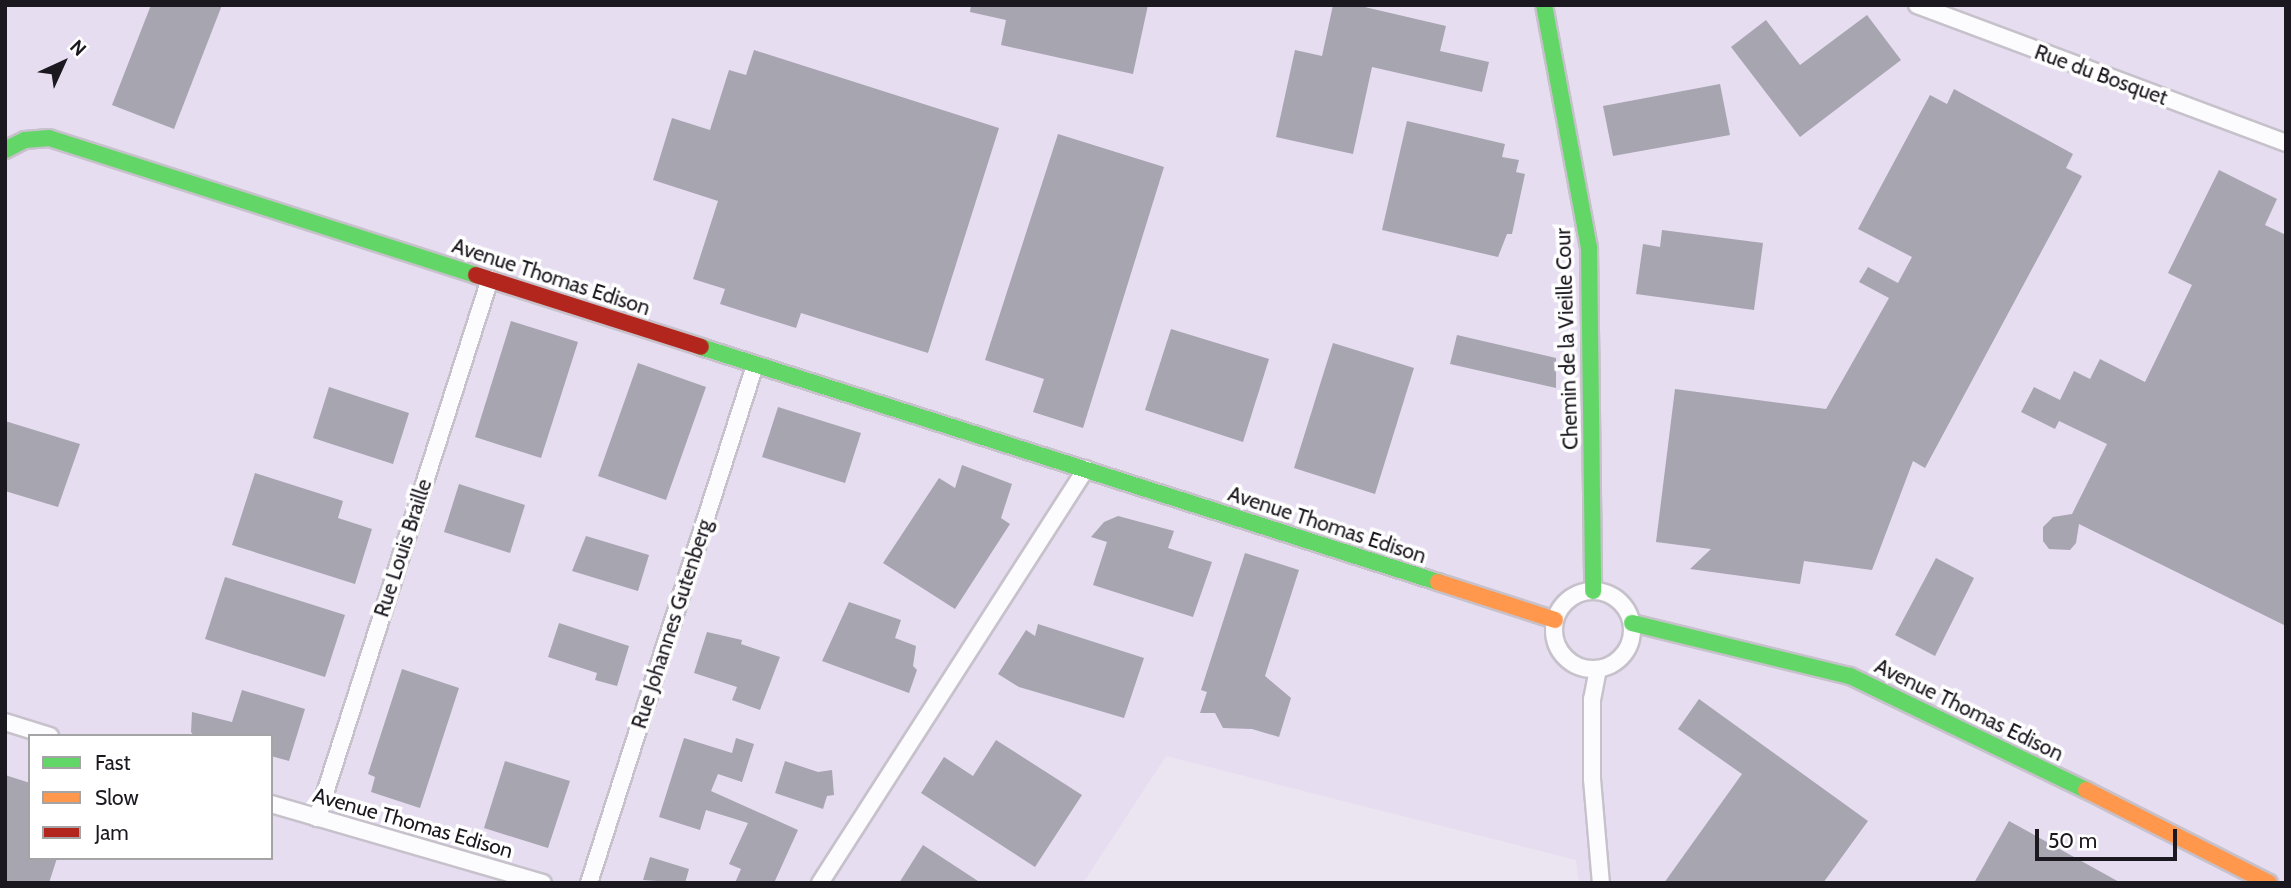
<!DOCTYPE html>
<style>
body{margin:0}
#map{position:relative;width:2291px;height:888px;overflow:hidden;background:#eae5f0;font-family:Cabin,sans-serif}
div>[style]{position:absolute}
.built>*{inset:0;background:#e6ddf1}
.building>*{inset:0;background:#a7a5b0}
.roads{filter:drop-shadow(2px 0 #c6c1ca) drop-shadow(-2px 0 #c6c1ca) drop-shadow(0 2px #c6c1ca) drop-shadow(0 -2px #c6c1ca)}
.street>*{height:16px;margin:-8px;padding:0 8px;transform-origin:8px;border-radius:8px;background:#fcfbfd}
.street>.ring{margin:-8px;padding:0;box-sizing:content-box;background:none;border:16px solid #fcfbfd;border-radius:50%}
.fast>*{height:16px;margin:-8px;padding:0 8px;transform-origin:8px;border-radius:8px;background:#63d668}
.slow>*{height:16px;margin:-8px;padding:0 8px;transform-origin:8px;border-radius:8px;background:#ff974d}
.jam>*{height:16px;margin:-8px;padding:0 8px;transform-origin:8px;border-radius:8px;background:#b3261e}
span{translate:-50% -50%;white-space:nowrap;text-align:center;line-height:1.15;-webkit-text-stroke:7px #fff;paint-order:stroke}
.street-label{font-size:21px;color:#1b181f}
.frame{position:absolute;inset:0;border:7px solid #1b181f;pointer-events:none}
.legend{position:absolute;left:28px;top:734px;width:245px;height:126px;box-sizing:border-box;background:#fff;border:2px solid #a4a3a5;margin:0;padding:9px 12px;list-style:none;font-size:21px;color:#1b181f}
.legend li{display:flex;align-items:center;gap:14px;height:35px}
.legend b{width:35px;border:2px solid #a4a3a5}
.north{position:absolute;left:28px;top:28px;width:70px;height:70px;-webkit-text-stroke:5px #fff;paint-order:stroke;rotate:45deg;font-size:19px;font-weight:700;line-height:28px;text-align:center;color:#1b181f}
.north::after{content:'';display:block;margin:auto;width:24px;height:32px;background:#1b181f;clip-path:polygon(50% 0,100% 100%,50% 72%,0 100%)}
.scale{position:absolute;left:2035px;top:829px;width:142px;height:32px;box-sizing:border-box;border:4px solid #1b181f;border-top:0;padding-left:9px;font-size:21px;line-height:24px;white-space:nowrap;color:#1b181f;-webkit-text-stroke:5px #fff;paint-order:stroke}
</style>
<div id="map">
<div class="built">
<i style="clip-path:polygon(evenodd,5px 5px,2286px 5px,2286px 883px,1579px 883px,1576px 860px,1166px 756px,1083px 883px,5px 883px,5px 5px,30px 736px,271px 736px,271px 858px,30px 858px,30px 736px)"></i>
</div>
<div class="building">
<i style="clip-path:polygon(151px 5px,222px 5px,174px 129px,112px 105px)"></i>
<i style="clip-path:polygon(971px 5px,1148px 5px,1133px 74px,1001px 45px,1006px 20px,970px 12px)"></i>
<i style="clip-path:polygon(1333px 5px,1356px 5px,1446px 26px,1440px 51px,1489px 62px,1482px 92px,1372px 67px,1353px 154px,1276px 137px,1295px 50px,1322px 56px)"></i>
<i style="clip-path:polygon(1867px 15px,1901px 60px,1800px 137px,1731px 47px,1766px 20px,1800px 65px)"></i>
<i style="clip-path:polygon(754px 50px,999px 128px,928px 353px,801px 313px,796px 328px,720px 304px,725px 289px,693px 279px,718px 201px,653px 180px,672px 118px,710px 130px,729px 70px,746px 75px)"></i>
<i style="clip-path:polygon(1720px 84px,1730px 135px,1613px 156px,1603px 106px)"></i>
<i style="clip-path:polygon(1954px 89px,2073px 154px,2066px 168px,2082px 176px,1925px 468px,1913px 461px,1872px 570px,1804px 561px,1800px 584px,1690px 569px,1711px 549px,1656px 542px,1675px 389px,1826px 409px,1889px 298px,1859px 282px,1868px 267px,1898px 283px,1912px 257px,1858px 229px,1930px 95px,1947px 104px)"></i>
<i style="clip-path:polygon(1407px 121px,1505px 144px,1502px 157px,1519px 160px,1516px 172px,1525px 174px,1512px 234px,1507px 234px,1498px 257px,1382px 230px)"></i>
<i style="clip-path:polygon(1058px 134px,1164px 167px,1083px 428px,1033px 412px,1044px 379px,985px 360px)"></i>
<i style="clip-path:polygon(2219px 170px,2277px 199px,2265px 225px,2286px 235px,2286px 626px,2079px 524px,2076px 543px,2070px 550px,2049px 549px,2043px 541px,2043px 527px,2053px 517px,2072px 514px,2107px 444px,2059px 421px,2055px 429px,2021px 412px,2034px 387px,2060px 400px,2074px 371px,2090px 379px,2100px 359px,2145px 382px,2192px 285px,2168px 273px)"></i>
<i style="clip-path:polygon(1662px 230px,1763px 243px,1754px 310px,1636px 294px,1643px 244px,1660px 247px)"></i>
<i style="clip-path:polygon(511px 321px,578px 342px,541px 458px,475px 437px)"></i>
<i style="clip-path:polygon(1171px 329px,1269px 359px,1243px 442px,1145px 410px)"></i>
<i style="clip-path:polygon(1457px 335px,1556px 358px,1556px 388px,1450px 364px)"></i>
<i style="clip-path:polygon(1333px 343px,1414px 368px,1375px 494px,1294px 468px)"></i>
<i style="clip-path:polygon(638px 363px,706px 387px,666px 500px,598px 476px)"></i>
<i style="clip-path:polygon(329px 387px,409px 413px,393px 464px,313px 438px)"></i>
<i style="clip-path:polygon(778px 407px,861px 433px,845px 483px,762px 457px)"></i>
<i style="clip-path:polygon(5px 421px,80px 444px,58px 507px,5px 491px)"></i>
<i style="clip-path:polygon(962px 465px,1012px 484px,1001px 518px,1010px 524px,955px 609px,883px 563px,939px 478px,955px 488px)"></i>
<i style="clip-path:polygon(255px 473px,343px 501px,338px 518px,372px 529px,355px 584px,232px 545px)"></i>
<i style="clip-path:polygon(459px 484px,525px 505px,510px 553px,444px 532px)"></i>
<i style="clip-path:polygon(1118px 516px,1174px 531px,1168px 548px,1212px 562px,1193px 617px,1093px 585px,1107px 542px,1091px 537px,1104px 522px)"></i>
<i style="clip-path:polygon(586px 536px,649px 555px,638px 591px,572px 571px)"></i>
<i style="clip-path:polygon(1245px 553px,1299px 570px,1265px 676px,1291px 698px,1279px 737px,1252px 729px,1223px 728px,1215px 713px,1200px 713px,1207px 692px,1201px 690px)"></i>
<i style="clip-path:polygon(1936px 558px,1974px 578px,1935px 656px,1895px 635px)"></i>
<i style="clip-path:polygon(225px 577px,345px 615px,325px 677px,205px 639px)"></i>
<i style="clip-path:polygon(849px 602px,901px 620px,895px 638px,916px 646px,913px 666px,917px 670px,909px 693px,822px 661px)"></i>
<i style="clip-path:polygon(559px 623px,629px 646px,617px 686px,595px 680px,597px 673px,548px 657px)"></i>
<i style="clip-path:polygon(1038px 624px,1144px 658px,1124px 718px,1019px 687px,998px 674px,1026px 630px,1035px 636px)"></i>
<i style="clip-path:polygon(707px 632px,742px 640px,741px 644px,780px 657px,760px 710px,732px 700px,737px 687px,694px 673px)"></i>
<i style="clip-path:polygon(402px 669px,459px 688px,420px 808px,371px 792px,375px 777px,368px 774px)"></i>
<i style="clip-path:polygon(242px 690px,305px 709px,289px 761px,271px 756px,271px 736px,194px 736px,191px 732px,192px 712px,232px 722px)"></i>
<i style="clip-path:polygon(1699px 699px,1868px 821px,1823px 883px,1664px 883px,1742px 774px,1678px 729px)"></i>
<i style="clip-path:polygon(684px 738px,732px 753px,736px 738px,754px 744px,742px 782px,718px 774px,711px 791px,798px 830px,774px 883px,735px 883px,741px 869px,729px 864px,748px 823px,706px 810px,700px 830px,659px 817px)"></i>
<i style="clip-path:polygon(996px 740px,1082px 795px,1035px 867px,921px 793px,944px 757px,973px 776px)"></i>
<i style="clip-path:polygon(505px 761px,570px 781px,548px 848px,484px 828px)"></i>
<i style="clip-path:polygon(785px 761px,818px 772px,832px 770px,834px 795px,827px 796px,823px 809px,775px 793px)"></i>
<i style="clip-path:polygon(5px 775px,30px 783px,30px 858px,57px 858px,49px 883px,5px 883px)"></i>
<i style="clip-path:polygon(2009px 821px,2121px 883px,1974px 883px)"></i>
<i style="clip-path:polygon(923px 845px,981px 883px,899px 883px)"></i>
<i style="clip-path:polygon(650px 857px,689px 869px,685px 883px,643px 880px)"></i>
</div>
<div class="roads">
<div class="street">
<i style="left:1917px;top:5px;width:394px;rotate:20.5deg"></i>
<i class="ring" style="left:1554px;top:591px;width:62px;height:62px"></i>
<i style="left:1598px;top:669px;width:31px;rotate:101deg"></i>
<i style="left:1592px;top:699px;width:80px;rotate:90deg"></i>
<i style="left:1592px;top:779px;width:104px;rotate:85.1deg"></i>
<i style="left:5px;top:722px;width:47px;rotate:17.3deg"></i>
<i style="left:271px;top:804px;width:283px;rotate:16.2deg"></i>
<i style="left:317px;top:818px;width:566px;rotate:-72.21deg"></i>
<i style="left:589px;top:883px;width:544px;rotate:-72.23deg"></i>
<i style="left:820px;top:883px;width:492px;rotate:-57.3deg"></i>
</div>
<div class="fast">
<i style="left:1544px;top:5px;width:246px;rotate:79.5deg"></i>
<i style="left:1589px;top:247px;width:344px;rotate:89.3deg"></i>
<i style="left:5px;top:150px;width:22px;rotate:-27deg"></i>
<i style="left:25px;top:140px;width:24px;rotate:-5deg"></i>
<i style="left:49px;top:138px;width:448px;rotate:17.8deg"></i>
<i style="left:701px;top:347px;width:774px;rotate:17.69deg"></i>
<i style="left:1632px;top:623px;width:224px;rotate:13.7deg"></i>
<i style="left:1850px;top:676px;width:262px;rotate:25.8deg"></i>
</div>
<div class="slow">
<i style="left:1438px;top:582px;width:123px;rotate:18deg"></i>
<i style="left:2086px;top:790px;width:205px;rotate:26.9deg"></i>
</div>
<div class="jam">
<i style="left:476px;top:275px;width:236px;rotate:17.7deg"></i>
</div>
</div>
<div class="street-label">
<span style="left:2101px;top:75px;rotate:20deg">Rue du Bosquet</span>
<span style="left:551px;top:277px;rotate:18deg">Avenue Thomas Edison</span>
<span style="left:1567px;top:339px;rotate:-92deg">Chemin de la Vieille Cour</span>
<span style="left:1327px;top:525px;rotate:18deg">Avenue Thomas Edison</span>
<span style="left:403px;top:548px;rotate:-72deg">Rue Louis Braille</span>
<span style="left:672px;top:624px;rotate:-72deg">Rue Johannes Gutenberg</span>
<span style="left:1969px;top:710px;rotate:26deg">Avenue Thomas Edison</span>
<span style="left:413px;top:823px;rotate:16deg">Avenue Thomas Edison</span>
</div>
<div class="frame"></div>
<ul class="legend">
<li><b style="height:9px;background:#63d668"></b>Fast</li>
<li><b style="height:9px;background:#ff974d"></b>Slow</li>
<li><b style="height:9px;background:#b3261e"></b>Jam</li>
</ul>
<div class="north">N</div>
<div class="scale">50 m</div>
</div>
